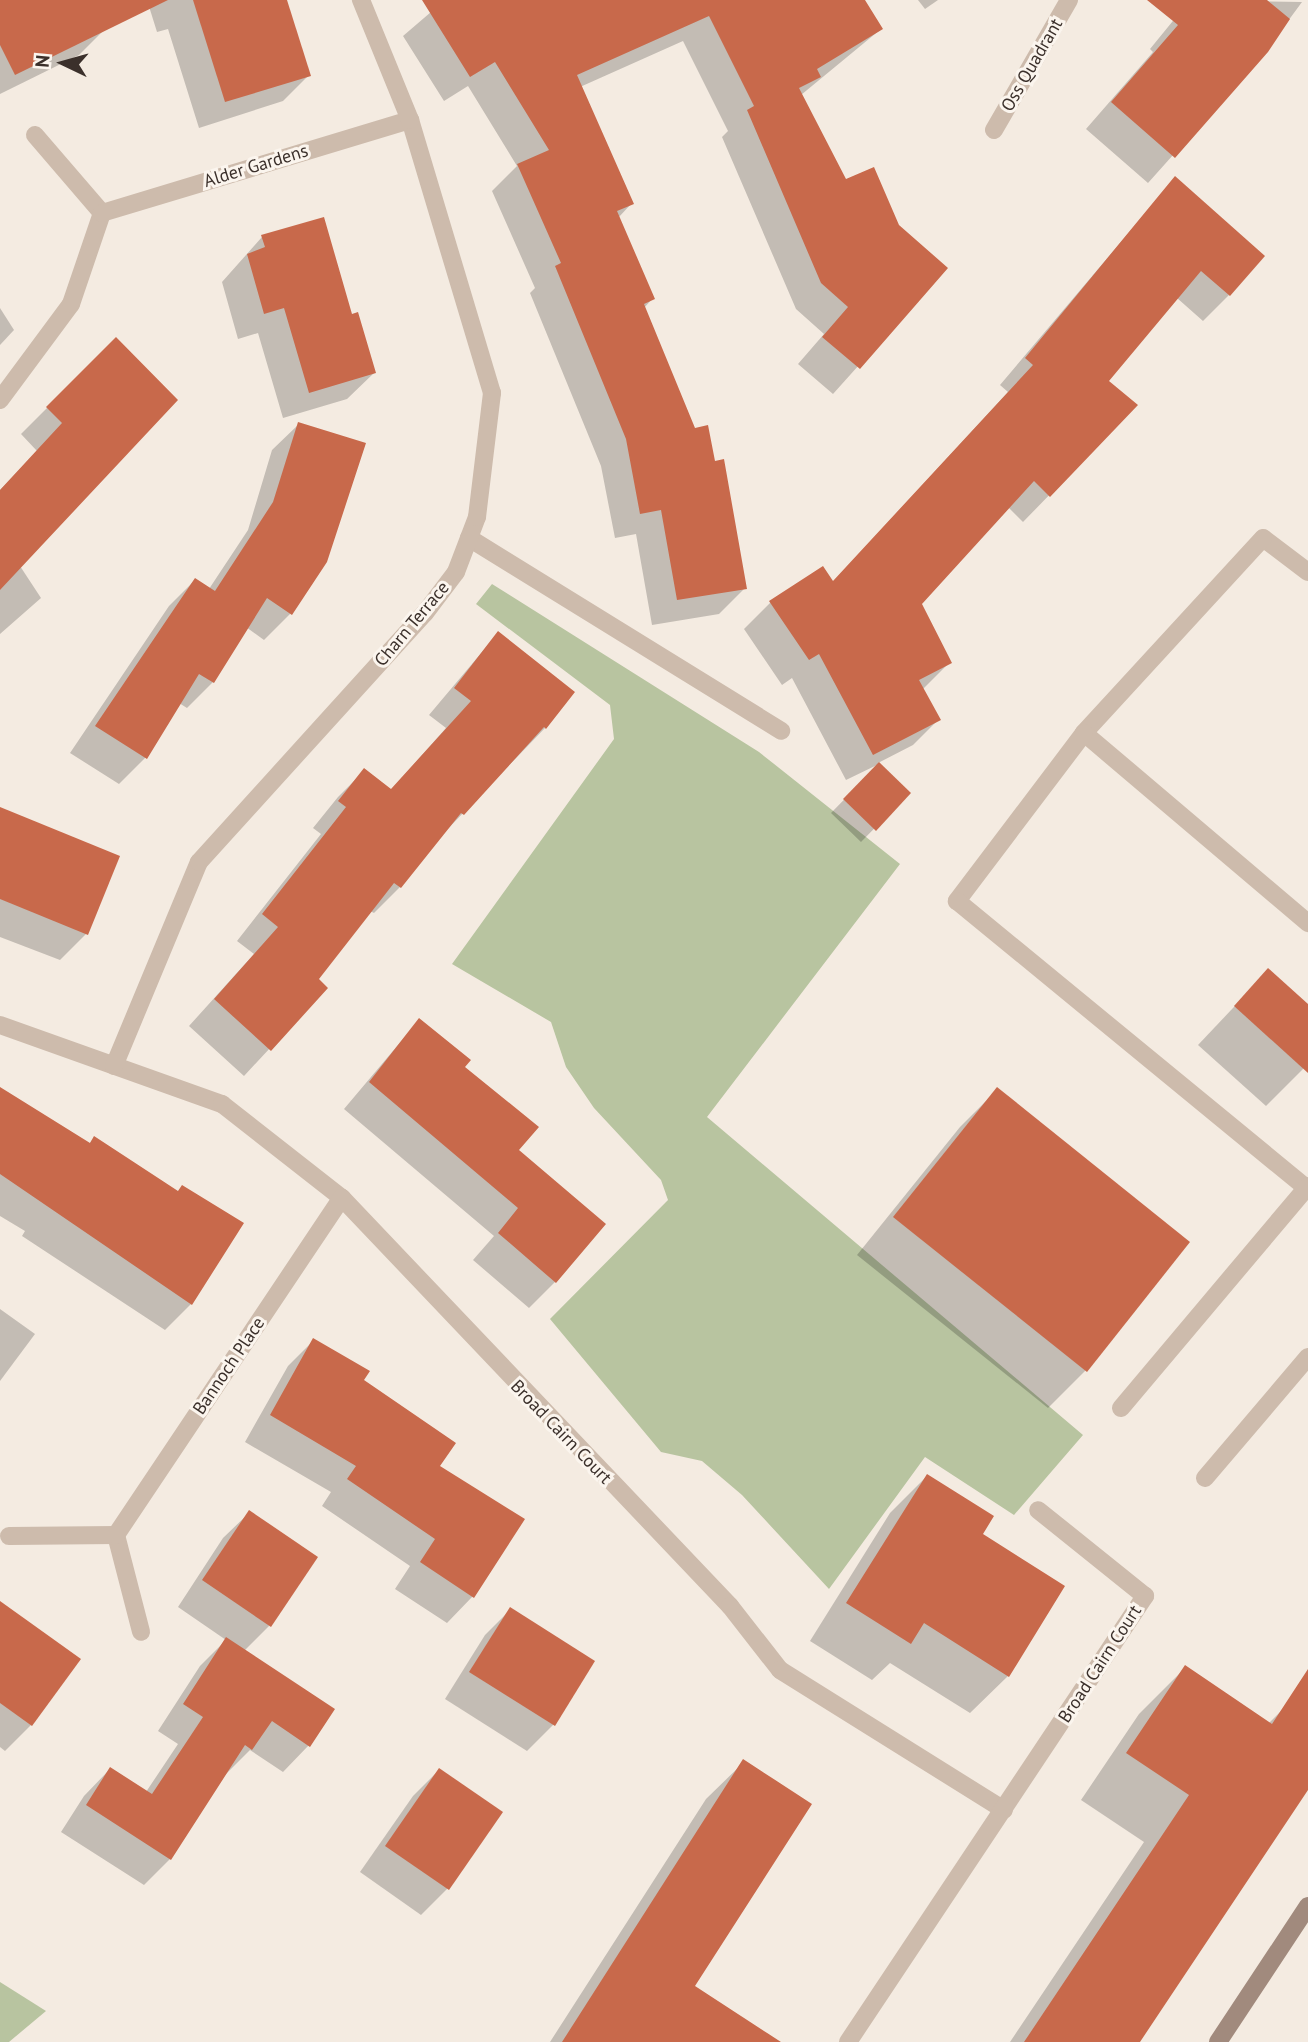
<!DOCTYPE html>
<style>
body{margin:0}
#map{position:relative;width:1308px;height:2042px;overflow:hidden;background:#f4ebe1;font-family:"PT Sans",sans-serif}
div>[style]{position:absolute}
.green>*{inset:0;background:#b8c4a0}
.shadow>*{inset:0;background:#0003}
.building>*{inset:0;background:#c8694b}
.service>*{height:18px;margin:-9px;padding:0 9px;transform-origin:9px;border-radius:9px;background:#cdbbac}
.minor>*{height:18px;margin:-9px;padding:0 9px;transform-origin:9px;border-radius:9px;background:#cdbbac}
.secondary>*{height:18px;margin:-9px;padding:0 9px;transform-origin:9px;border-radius:9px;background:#a18a7d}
span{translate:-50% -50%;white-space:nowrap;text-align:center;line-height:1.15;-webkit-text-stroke:6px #fbf5ee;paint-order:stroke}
.street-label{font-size:18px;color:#3b302b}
.north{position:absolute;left:28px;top:28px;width:70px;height:70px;-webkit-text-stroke:5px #fbf5ee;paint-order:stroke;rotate:275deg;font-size:19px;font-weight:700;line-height:28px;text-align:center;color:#3b302b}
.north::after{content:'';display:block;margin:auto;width:24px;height:32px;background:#3b302b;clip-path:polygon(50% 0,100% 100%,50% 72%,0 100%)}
</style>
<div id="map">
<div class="green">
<i style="clip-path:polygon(492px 584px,759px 752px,900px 864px,707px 1117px,1083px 1435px,1014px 1515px,925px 1457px,829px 1589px,742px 1495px,702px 1461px,661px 1452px,550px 1319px,668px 1200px,661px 1180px,594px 1108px,566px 1067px,551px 1022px,452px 964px,614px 739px,610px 705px,476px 604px)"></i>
<i style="clip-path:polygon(0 1982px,46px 2011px,9px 2042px,0 2042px)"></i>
</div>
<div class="shadow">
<i style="clip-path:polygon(8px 0,91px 0,105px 29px,79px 55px,0 94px,0 4px)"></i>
<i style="clip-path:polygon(147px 0,260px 0,309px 75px,283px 101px,199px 128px,168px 29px,157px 32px)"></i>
<i style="clip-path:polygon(445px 0,863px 0,881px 29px,801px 95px,845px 181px,946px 268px,833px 394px,798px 364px,824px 334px,796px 309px,722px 137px,728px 131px,683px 41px,580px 87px,632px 203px,618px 218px,653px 298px,644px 308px,745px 588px,719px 614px,652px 625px,636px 534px,615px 538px,601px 466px,530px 293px,535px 288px,492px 191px,517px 166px,468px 86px,444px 101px,403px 36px)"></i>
<i style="clip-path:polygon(918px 0,938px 0,925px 9px)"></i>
<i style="clip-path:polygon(1190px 0,1302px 2px,1266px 51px,1148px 183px,1086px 129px,1153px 52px,1150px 49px)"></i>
<i style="clip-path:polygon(1175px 178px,1229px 295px,1203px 321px,1177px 298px,1107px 382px,1136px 406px,1023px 522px,1008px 507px,920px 604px,950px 662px,923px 689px,939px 719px,913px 745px,878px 763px,909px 793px,861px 842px,831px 813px,879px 764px,846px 780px,792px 678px,782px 685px,744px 629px,770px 603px,822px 569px,832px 583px,1008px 392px,1000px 385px)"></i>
<i style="clip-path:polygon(262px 237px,351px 316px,374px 373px,347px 399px,283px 418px,258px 333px,238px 339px,222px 282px)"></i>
<i style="clip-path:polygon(0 308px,14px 330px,0 345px)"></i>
<i style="clip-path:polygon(116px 339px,20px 566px,41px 598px,0 634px,0 490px,37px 451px,21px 434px)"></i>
<i style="clip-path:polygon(299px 424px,290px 614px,264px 640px,246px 627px,213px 682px,187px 708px,179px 703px,145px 758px,119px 784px,70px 753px,169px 606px,195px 580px,209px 589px,248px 530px,272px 450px)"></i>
<i style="clip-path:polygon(498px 633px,545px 728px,440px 837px,400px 887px,374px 913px,370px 911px,316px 979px,326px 988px,244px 1076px,189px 1026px,254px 954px,237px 941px,321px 834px,313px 828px,338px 797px,364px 771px,390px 791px,446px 728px,429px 715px)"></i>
<i style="clip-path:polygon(0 812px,86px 934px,60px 960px,0 937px)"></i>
<i style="clip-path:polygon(1268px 971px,1308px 1007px,1308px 1064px,1266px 1106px,1198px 1045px)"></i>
<i style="clip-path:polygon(419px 1020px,517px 1151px,555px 1282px,529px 1308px,473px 1260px,494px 1236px,344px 1109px)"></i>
<i style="clip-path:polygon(0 1089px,89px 1144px,94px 1138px,191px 1304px,165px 1330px,22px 1236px,25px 1231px,0 1216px)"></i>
<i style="clip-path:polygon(997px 1090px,1187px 1243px,1085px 1371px,1048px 1408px,857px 1255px,960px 1127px)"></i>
<i style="clip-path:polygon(0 1309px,35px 1334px,0 1381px)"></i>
<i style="clip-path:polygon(314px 1340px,362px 1381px,473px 1596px,447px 1623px,395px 1589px,410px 1566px,322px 1506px,331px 1492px,245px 1442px,288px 1366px)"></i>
<i style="clip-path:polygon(927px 1476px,980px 1535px,1008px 1676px,970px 1713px,890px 1663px,872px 1680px,810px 1641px,890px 1513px)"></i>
<i style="clip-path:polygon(250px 1512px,269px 1626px,244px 1651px,309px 1745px,283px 1772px,250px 1750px,225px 1775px,170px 1859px,144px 1885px,61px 1832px,84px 1796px,110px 1769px,146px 1792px,178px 1744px,158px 1731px,200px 1666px,226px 1640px,178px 1607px,223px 1538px)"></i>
<i style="clip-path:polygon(0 1604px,31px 1725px,5px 1751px,0 1747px)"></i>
<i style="clip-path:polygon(511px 1609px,593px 1662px,553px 1725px,527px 1751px,445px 1699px,485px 1635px)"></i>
<i style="clip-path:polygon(1185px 1668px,1268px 1724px,1284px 1708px,1308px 1724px,1308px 1787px,1138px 2042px,1010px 2042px,1144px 1842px,1081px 1800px,1139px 1714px)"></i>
<i style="clip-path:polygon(744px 1762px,692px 1987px,756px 2042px,550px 2042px,706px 1799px)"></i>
<i style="clip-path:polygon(439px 1770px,447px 1889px,421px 1915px,360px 1872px,413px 1796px)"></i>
</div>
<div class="building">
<i style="clip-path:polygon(0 0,168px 0,15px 75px,0 45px)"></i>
<i style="clip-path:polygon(193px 0,287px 0,311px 76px,225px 102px)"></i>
<i style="clip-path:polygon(422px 0,865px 0,883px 29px,817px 69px,821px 77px,799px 88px,846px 179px,874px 167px,899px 225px,948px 268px,860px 369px,822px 337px,848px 307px,821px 283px,747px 110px,754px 106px,709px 16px,577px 75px,634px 204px,617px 211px,655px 299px,644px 304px,695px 428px,708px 425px,715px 461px,724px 459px,747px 589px,677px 600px,661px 510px,640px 514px,626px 439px,555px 266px,561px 263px,517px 164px,549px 150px,495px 62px,470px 77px)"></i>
<i style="clip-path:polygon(1147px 0,1267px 0,1290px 19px,1268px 52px,1175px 158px,1111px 102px,1178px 25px)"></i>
<i style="clip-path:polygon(1175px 176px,1265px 256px,1230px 296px,1201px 271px,1109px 381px,1138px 405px,1050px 497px,1034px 481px,922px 604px,952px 663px,919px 680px,941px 720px,873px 755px,819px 654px,809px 660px,769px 601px,823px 566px,833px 581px,1033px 365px,1025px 358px)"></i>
<i style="clip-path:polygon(324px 217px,352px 314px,358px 312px,376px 373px,309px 393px,284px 308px,264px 314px,247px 254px,265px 247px,261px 235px)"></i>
<i style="clip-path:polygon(116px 337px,178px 400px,0 590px,0 490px,62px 423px,46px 407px)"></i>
<i style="clip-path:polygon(298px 422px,366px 443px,327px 562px,292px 615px,267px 598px,214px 683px,199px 674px,147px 759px,95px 726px,195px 578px,215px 591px,273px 502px)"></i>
<i style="clip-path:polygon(498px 631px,575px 692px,546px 729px,544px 727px,464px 815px,461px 813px,401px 888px,394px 883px,319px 979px,328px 988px,271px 1051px,214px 999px,278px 927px,262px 914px,346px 807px,338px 801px,364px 768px,391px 789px,471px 701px,454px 688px)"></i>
<i style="clip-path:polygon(879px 762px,911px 793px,876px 831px,843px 799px)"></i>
<i style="clip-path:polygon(0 807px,120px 856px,88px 935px,0 899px)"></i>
<i style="clip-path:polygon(1268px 968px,1308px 1004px,1308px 1073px,1234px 1006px)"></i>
<i style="clip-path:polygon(419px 1018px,471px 1060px,465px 1067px,539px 1127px,519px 1150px,606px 1224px,556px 1283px,498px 1233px,518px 1208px,369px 1082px)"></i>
<i style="clip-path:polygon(0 1087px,90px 1143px,94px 1136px,178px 1191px,182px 1185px,244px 1223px,192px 1305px,0 1174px)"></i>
<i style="clip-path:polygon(997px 1087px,1190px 1242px,1087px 1372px,893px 1217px)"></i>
<i style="clip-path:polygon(313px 1338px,370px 1371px,364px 1380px,456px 1443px,440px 1466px,525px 1519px,474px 1598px,420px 1562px,435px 1539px,347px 1479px,356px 1466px,270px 1415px)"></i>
<i style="clip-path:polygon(927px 1474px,994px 1516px,983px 1534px,1065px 1586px,1009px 1677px,924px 1623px,911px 1644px,846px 1603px)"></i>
<i style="clip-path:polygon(249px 1510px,318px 1557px,271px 1627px,202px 1580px)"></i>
<i style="clip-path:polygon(0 1601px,81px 1659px,32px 1726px,0 1703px)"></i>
<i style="clip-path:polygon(510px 1607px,595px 1661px,555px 1726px,469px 1672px)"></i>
<i style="clip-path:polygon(226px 1637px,335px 1709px,310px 1747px,272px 1721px,252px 1750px,245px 1745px,171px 1860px,86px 1805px,110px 1767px,152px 1794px,203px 1717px,183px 1704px)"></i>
<i style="clip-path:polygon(1185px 1665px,1272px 1724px,1308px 1669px,1308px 1790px,1140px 2042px,1024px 2042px,1189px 1795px,1126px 1753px)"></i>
<i style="clip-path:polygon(743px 1759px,812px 1804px,695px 1986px,781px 2042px,562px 2042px)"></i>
<i style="clip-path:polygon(439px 1768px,503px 1812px,449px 1890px,385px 1846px)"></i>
</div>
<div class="service">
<i style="left:0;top:400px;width:119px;rotate:-53.5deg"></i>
<i style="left:469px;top:538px;width:367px;rotate:31.7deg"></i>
<i style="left:1308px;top:572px;width:56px;rotate:-142.9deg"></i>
<i style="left:1263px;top:538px;width:265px;rotate:132.6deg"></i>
<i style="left:1084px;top:733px;width:294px;rotate:40.3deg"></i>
<i style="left:1084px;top:733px;width:211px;rotate:127.1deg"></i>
<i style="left:957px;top:901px;width:452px;rotate:39.4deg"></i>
<i style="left:1121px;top:1408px;width:290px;rotate:-49.9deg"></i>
<i style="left:1205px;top:1478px;width:159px;rotate:-49.6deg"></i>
</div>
<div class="minor">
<i style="left:994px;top:130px;width:150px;rotate:-60deg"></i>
<i style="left:35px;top:135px;width:103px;rotate:49.3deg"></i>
<i style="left:71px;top:304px;width:96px;rotate:-71.2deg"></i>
<i style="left:102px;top:213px;width:322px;rotate:-16.8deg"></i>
<i style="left:0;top:1025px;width:236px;rotate:19.6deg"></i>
<i style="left:222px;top:1104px;width:152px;rotate:38.1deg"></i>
<i style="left:342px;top:1198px;width:563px;rotate:46.44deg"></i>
<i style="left:730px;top:1606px;width:81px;rotate:52deg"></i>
<i style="left:780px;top:1670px;width:264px;rotate:32deg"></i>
<i style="left:114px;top:1066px;width:221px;rotate:-67.4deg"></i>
<i style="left:199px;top:862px;width:336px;rotate:-47.8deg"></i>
<i style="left:425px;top:613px;width:51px;rotate:-52.9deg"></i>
<i style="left:456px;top:572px;width:59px;rotate:-69.1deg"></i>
<i style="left:477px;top:517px;width:125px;rotate:-83.1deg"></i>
<i style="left:492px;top:393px;width:285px;rotate:-106.7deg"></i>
<i style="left:410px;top:120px;width:130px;rotate:-112.2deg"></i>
<i style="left:116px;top:1535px;width:100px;rotate:75.5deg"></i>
<i style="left:9px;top:1536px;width:107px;rotate:-0.5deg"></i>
<i style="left:116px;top:1535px;width:406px;rotate:-56.2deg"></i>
<i style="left:848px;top:2042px;width:536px;rotate:-56.34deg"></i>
<i style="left:1145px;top:1596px;width:137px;rotate:-141.2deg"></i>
</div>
<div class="secondary">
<i style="left:1218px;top:2042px;width:163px;rotate:-56.5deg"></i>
</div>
<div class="street-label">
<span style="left:1032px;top:65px;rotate:-60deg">Oss Quadrant</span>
<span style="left:256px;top:166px;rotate:-17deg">Alder Gardens</span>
<span style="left:412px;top:624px;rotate:-50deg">Charn Terrace</span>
<span style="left:229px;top:1366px;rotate:-56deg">Bannoch Place</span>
<span style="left:561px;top:1432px;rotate:46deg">Broad Cairn Court</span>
<span style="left:1100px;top:1664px;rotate:-57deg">Broad Cairn Court</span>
</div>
<div class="north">N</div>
</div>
